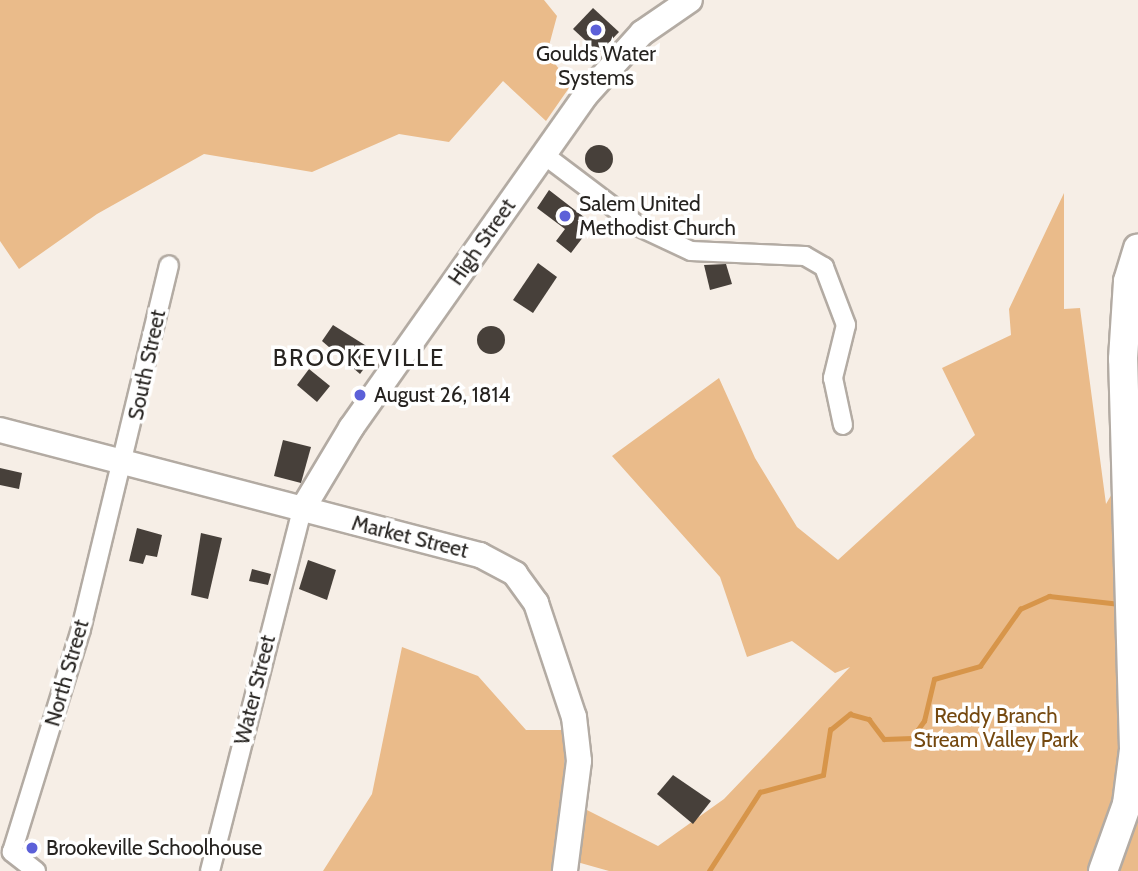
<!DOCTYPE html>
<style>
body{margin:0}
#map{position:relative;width:1138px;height:871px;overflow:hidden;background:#f6eee6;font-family:Cabin,sans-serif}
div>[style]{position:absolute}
.green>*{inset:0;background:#eabb8a}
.stream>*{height:4.5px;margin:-2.25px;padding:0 2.25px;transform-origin:2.25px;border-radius:2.25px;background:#d7954a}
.building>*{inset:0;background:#47403a}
.round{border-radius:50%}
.roads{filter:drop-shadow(2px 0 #b3aba3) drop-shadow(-2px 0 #b3aba3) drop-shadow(0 2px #b3aba3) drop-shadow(0 -2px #b3aba3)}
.street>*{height:18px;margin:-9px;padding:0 9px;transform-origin:9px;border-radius:9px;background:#fff}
.secondary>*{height:24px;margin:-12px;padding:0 12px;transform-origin:12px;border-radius:12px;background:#fff}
.primary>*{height:28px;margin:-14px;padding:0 14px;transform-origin:14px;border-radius:14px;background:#fff}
.dots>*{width:19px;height:19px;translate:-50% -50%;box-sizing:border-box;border:4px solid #fff;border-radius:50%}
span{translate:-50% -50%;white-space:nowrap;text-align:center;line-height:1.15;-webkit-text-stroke:7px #fff;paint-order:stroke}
.poi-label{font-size:21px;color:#262320}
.left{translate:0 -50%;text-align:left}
.street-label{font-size:21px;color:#262320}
.park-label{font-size:21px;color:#754910}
.quarter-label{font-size:24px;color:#262320;letter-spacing:2px}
</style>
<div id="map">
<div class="green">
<i style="clip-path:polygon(0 0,544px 0,557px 16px,547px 53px,571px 85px,546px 121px,503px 81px,449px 142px,399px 134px,312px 172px,204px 154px,97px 214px,19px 269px,0 241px)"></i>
<i style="clip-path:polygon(1064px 193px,1064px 309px,1080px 308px,1106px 504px,1138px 449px,1138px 871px,609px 871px,577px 862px,585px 809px,658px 846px,724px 799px,850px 667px,835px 673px,792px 641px,747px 657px,720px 577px,612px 456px,719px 378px,755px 458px,797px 527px,838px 560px,975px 435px,942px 368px,1011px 335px,1009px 309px)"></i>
<i style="clip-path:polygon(402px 647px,478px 676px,526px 730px,567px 730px,556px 871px,323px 871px,372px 794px)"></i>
</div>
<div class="stream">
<i style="left:709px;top:871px;width:94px;rotate:-57.2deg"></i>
<i style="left:760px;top:792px;width:65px;rotate:-15.1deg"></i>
<i style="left:823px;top:775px;width:46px;rotate:-81.2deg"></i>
<i style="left:830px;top:730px;width:26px;rotate:-39deg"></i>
<i style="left:850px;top:714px;width:20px;rotate:15deg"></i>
<i style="left:869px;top:719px;width:25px;rotate:53deg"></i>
<i style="left:884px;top:739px;width:28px;rotate:-2deg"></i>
<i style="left:912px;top:738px;width:21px;rotate:-55deg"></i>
<i style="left:924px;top:721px;width:43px;rotate:-76.6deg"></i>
<i style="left:934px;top:679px;width:48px;rotate:-15.8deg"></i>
<i style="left:980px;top:666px;width:70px;rotate:-54.9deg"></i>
<i style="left:1020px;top:609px;width:32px;rotate:-24deg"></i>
<i style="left:1049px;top:596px;width:71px;rotate:6.4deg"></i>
</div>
<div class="building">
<i style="clip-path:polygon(593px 8px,619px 32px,599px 53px,573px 29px)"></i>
<i class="round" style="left:585px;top:145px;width:28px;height:28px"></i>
<i style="clip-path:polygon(549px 190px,593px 224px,571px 253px,556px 241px,565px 229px,537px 208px)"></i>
<i style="clip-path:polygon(538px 263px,557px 277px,533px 313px,513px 300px)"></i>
<i style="clip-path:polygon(726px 264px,732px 284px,710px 290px,704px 265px)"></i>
<i style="clip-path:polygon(333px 325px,376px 352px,360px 374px,322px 341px)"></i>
<i class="round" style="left:477px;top:326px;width:28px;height:28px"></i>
<i style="clip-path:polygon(309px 369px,330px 386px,317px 402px,297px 385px)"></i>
<i style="clip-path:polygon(283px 440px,311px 447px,301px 483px,274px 476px)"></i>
<i style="clip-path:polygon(0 468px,22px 473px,19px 489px,0 485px)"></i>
<i style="clip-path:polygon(137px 528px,162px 535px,157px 557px,146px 555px,143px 564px,129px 561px)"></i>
<i style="clip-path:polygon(201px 533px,222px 538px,208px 599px,191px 595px)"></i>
<i style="clip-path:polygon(308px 560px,336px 570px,327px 600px,299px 589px)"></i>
<i style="clip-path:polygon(252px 569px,271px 574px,268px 585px,249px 581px)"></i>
<i style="clip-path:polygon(673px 775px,711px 801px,693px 824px,657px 794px)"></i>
</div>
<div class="roads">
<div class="street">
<i style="left:543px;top:154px;width:121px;rotate:37deg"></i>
<i style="left:640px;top:227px;width:56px;rotate:25.2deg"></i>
<i style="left:691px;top:251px;width:114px;rotate:2.5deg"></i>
<i style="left:805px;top:256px;width:22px;rotate:30deg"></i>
<i style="left:824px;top:267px;width:62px;rotate:69.2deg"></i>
<i style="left:846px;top:325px;width:55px;rotate:103.8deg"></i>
<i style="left:833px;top:378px;width:48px;rotate:78deg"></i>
<i style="left:36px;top:871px;width:31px;rotate:-142deg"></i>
<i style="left:12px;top:852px;width:233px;rotate:-72.8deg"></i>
<i style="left:81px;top:629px;width:374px;rotate:-76.4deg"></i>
<i style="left:210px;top:871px;width:373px;rotate:-75.7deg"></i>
</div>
<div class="secondary">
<i style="left:0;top:430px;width:496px;rotate:14.6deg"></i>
<i style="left:480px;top:555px;width:40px;rotate:28deg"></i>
<i style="left:515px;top:574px;width:36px;rotate:54deg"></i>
<i style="left:536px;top:603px;width:120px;rotate:71.6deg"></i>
<i style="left:574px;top:717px;width:44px;rotate:83.5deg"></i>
<i style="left:579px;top:761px;width:111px;rotate:97.3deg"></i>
<i style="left:302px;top:510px;width:96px;rotate:-59.1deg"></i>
<i style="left:351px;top:428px;width:406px;rotate:-54.8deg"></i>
<i style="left:585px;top:96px;width:85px;rotate:-47.9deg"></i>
<i style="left:642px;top:33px;width:58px;rotate:-34.5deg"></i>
</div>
<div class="primary">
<i style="left:1103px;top:871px;width:71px;rotate:-70.3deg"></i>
<i style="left:1127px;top:804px;width:55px;rotate:-82.7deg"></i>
<i style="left:1134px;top:749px;width:390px;rotate:-91.6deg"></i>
<i style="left:1123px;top:359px;width:78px;rotate:-86.3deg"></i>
<i style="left:1128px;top:281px;width:34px;rotate:-73deg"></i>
</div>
</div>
<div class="dots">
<i style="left:596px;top:30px;background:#5c60d8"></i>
<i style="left:565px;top:216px;background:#5c60d8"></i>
<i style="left:360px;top:395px;background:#5c60d8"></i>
<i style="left:32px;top:848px;background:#5c60d8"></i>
</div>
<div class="poi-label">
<span style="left:596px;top:66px">Goulds Water<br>Systems</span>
<span class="left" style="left:579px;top:216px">Salem United<br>Methodist Church</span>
<span class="left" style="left:374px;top:395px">August 26, 1814</span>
<span class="left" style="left:46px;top:848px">Brookeville Schoolhouse</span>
</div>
<div class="street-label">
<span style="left:482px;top:242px;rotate:-55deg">High Street</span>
<span style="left:147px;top:365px;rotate:-78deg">South Street</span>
<span style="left:410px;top:537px;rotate:14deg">Market Street</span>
<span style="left:67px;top:673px;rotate:-74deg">North Street</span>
<span style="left:255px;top:690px;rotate:-76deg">Water Street</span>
</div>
<div class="park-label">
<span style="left:996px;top:728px">Reddy Branch<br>Stream Valley Park</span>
</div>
<div class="quarter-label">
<span style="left:359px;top:358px">BROOKEVILLE</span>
</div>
</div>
